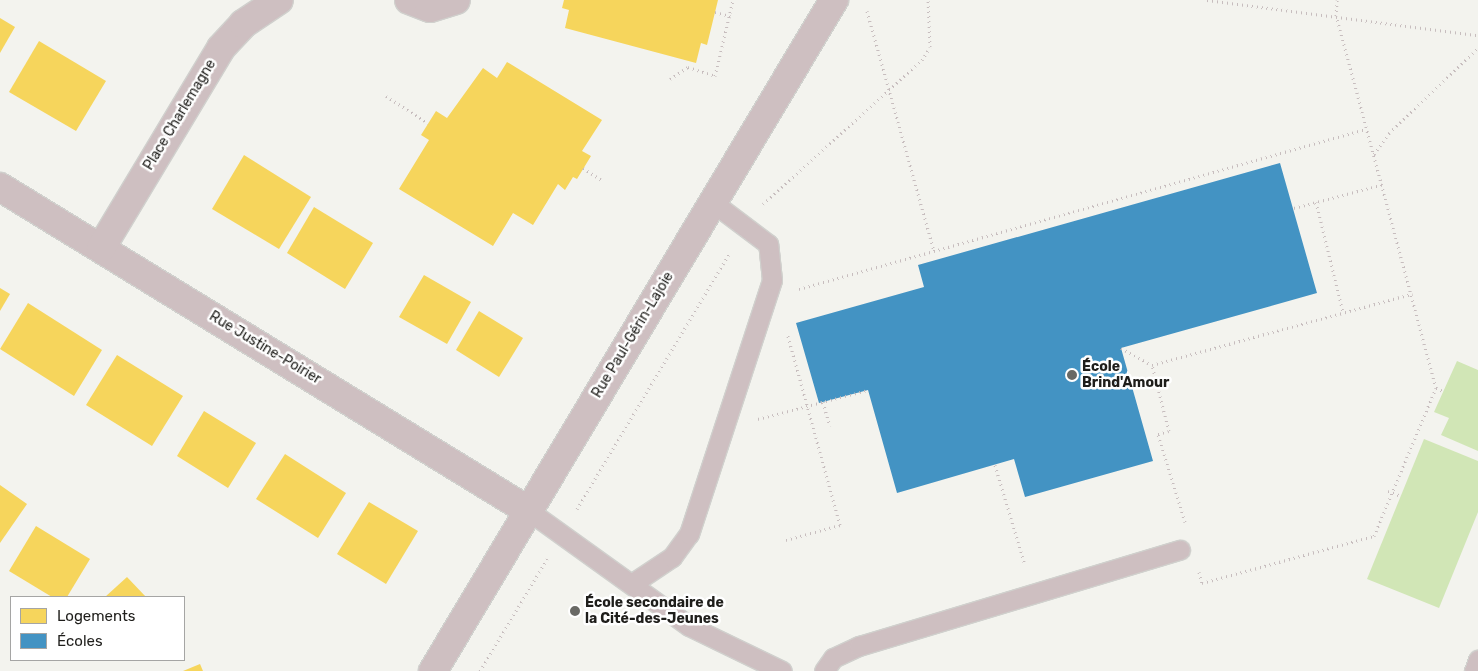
<!DOCTYPE html>
<meta charset="utf-8">
<style>
body{margin:0}
#map{position:relative;width:1478px;height:671px;overflow:hidden;background:#f3f3ee;font-family:Rubik,sans-serif}
div>[style]{position:absolute}
.green>*{inset:0;background:#d1e6b6}
.homes>*{inset:0;background:#f6d55c}
.schools>*{inset:0;background:#4393c3}
.path>*{height:3px;margin-top:-1.5px;transform-origin:0;background:repeating-linear-gradient(90deg,#c7bdbe 0 1px,transparent 0 5px)}
.roads{filter:drop-shadow(1px 0 #d0d0cd) drop-shadow(-1px 0 #d0d0cd) drop-shadow(0 1px #d0d0cd) drop-shadow(0 -1px #d0d0cd)}
.service>*{height:19px;margin:-9.5px;padding:0 9.5px;transform-origin:9.5px;border-radius:9.5px;background:#cebfc1}
.minor>*{height:28px;margin:-14px;padding:0 14px;transform-origin:14px;border-radius:14px;background:#cebfc1}
.tertiary>*{height:28px;margin:-14px;padding:0 14px;transform-origin:14px;border-radius:14px;background:#cebfc1}
.dots>*{width:14px;height:14px;translate:-50% -50%;box-sizing:border-box;border:2px solid #fff;border-radius:50%}
span{translate:-50% -50%;white-space:nowrap;text-align:center;line-height:1.15;-webkit-text-stroke:5px #fff;paint-order:stroke}
.street-label{font-size:14px;color:#1f1e1b}
.poi-label{font-size:14px;color:#1f1e1b;font-weight:700}
.left{translate:0 -50%;text-align:left}
.legend{position:absolute;left:10px;top:596px;width:175px;height:65px;box-sizing:border-box;background:#fff;border:1px solid #a5a5a4;margin:0;padding:6px 9px;list-style:none;font-size:15px;color:#1f1e1b}
.legend li{display:flex;align-items:center;gap:10px;height:25px}
.legend b{width:25px;border:1px solid #a5a5a4}
</style>
<div id="map">
<div class="green">
<i style="clip-path:polygon(1457px 361px,1478px 370px,1478px 451px,1441px 435px,1449px 418px,1434px 412px)"></i>
<i style="clip-path:polygon(1424px 439px,1478px 461px,1478px 512px,1439px 608px,1367px 579px)"></i>
</div>
<div class="homes">
<i style="clip-path:polygon(564px 0,718px 0,707px 45px,701px 43px,696px 63px,565px 28px,569px 10px,562px 8px)"></i>
<i style="clip-path:polygon(0 18px,15px 27px,0 53px)"></i>
<i style="clip-path:polygon(39px 41px,106px 81px,76px 131px,9px 92px)"></i>
<i style="clip-path:polygon(507px 62px,602px 120px,582px 151px,591px 156px,577px 179px,573px 177px,565px 190px,558px 184px,533px 225px,513px 213px,493px 246px,399px 189px,429px 140px,421px 135px,436px 111px,447px 118px,483px 68px,497px 78px)"></i>
<i style="clip-path:polygon(244px 155px,311px 197px,279px 249px,212px 209px)"></i>
<i style="clip-path:polygon(314px 207px,373px 243px,345px 289px,287px 253px)"></i>
<i style="clip-path:polygon(424px 275px,471px 302px,447px 344px,399px 317px)"></i>
<i style="clip-path:polygon(0 288px,10px 294px,0 311px)"></i>
<i style="clip-path:polygon(28px 303px,102px 350px,74px 396px,0 349px)"></i>
<i style="clip-path:polygon(479px 311px,523px 338px,499px 377px,456px 350px)"></i>
<i style="clip-path:polygon(117px 355px,183px 396px,152px 446px,86px 405px)"></i>
<i style="clip-path:polygon(204px 411px,256px 443px,228px 488px,177px 456px)"></i>
<i style="clip-path:polygon(285px 454px,346px 493px,318px 538px,256px 499px)"></i>
<i style="clip-path:polygon(0 485px,27px 504px,0 543px)"></i>
<i style="clip-path:polygon(369px 502px,418px 531px,386px 584px,337px 554px)"></i>
<i style="clip-path:polygon(36px 526px,90px 559px,67px 597px,52px 597px,9px 571px)"></i>
<i style="clip-path:polygon(127px 577px,146px 597px,105px 597px)"></i>
<i style="clip-path:polygon(200px 664px,203px 671px,183px 671px)"></i>
</div>
<div class="schools">
<i style="clip-path:polygon(1280px 163px,1317px 293px,1121px 348px,1153px 461px,1025px 497px,1014px 459px,897px 493px,868px 390px,819px 403px,796px 323px,924px 287px,918px 265px)"></i>
</div>
<div class="path">
<i style="left:1207px;top:0;width:273px;rotate:7.4deg"></i>
<i style="left:867px;top:11px;width:249px;rotate:74.4deg"></i>
<i style="left:715px;top:12px;width:16px;rotate:15deg"></i>
<i style="left:670px;top:79px;width:22px;rotate:-34deg"></i>
<i style="left:688px;top:67px;width:28px;rotate:18deg"></i>
<i style="left:715px;top:76px;width:78px;rotate:-76.7deg"></i>
<i style="left:386px;top:96px;width:50px;rotate:32.7deg"></i>
<i style="left:1374px;top:154px;width:26px;rotate:-54deg"></i>
<i style="left:1389px;top:133px;width:123px;rotate:-43.7deg"></i>
<i style="left:583px;top:168px;width:24px;rotate:33deg"></i>
<i style="left:1316px;top:202px;width:113px;rotate:76.2deg"></i>
<i style="left:763px;top:204px;width:215px;rotate:-42.2deg"></i>
<i style="left:922px;top:60px;width:15px;rotate:-58deg"></i>
<i style="left:930px;top:47px;width:47px;rotate:-92.4deg"></i>
<i style="left:1294px;top:208px;width:93px;rotate:-14.9deg"></i>
<i style="left:799px;top:289px;width:589px;rotate:-15.76deg"></i>
<i style="left:1121px;top:348px;width:35px;rotate:29deg"></i>
<i style="left:1436px;top:388px;width:8px;rotate:23deg"></i>
<i style="left:823px;top:402px;width:25px;rotate:74deg"></i>
<i style="left:758px;top:419px;width:114px;rotate:-14.8deg"></i>
<i style="left:995px;top:465px;width:104px;rotate:73.3deg"></i>
<i style="left:1388px;top:491px;width:14px;rotate:21deg"></i>
<i style="left:577px;top:509px;width:299px;rotate:-59.2deg"></i>
<i style="left:1185px;top:522px;width:92px;rotate:-107.1deg"></i>
<i style="left:1158px;top:434px;width:11px;rotate:-15deg"></i>
<i style="left:1169px;top:431px;width:68px;rotate:-104.4deg"></i>
<i style="left:1152px;top:365px;width:270px;rotate:-15.3deg"></i>
<i style="left:786px;top:540px;width:56px;rotate:-15.5deg"></i>
<i style="left:840px;top:525px;width:199px;rotate:-105.4deg"></i>
<i style="left:1199px;top:572px;width:11px;rotate:75deg"></i>
<i style="left:1202px;top:583px;width:178px;rotate:-15.3deg"></i>
<i style="left:1374px;top:536px;width:160px;rotate:-67.3deg"></i>
<i style="left:1436px;top:388px;width:385px;rotate:-105deg"></i>
<i style="left:1336px;top:16px;width:16px;rotate:-86deg"></i>
<i style="left:480px;top:671px;width:131px;rotate:-59.1deg"></i>
</div>
<div class="roads">
<div class="service">
<i style="left:529px;top:511px;width:197px;rotate:35.7deg"></i>
<i style="left:689px;top:626px;width:103px;rotate:25.8deg"></i>
<i style="left:633px;top:583px;width:47px;rotate:-33.7deg"></i>
<i style="left:672px;top:557px;width:29px;rotate:-54deg"></i>
<i style="left:689px;top:534px;width:267px;rotate:-71.9deg"></i>
<i style="left:772px;top:280px;width:36px;rotate:-96deg"></i>
<i style="left:768px;top:244px;width:70px;rotate:-143.1deg"></i>
<i style="left:824px;top:671px;width:16px;rotate:-55deg"></i>
<i style="left:833px;top:658px;width:29px;rotate:-25deg"></i>
<i style="left:859px;top:646px;width:335px;rotate:-16.7deg"></i>
<i style="left:1474px;top:671px;width:12px;rotate:-70deg"></i>
</div>
<div class="minor">
<i style="left:409px;top:0;width:22px;rotate:21deg"></i>
<i style="left:430px;top:8px;width:27px;rotate:-17deg"></i>
<i style="left:0;top:187px;width:620px;rotate:31.49deg"></i>
<i style="left:101px;top:248px;width:233px;rotate:-59deg"></i>
<i style="left:221px;top:48px;width:33px;rotate:-47deg"></i>
<i style="left:243px;top:24px;width:43px;rotate:-33.7deg"></i>
</div>
<div class="tertiary">
<i style="left:433px;top:671px;width:782px;rotate:-59.14deg"></i>
</div>
</div>
<div class="dots">
<i style="left:1072px;top:375px;background:#696965"></i>
<i style="left:575px;top:611px;background:#696965"></i>
</div>
<div class="street-label">
<span style="left:180px;top:115px;rotate:-59deg">Place Charlemagne</span>
<span style="left:633px;top:335px;rotate:-59deg">Rue Paul-Gérin-Lajoie</span>
<span style="left:265px;top:348px;rotate:31deg">Rue Justine-Poirier</span>
</div>
<div class="poi-label">
<span class="left" style="left:1082px;top:375px">École<br>Brind'Amour</span>
<span class="left" style="left:585px;top:611px">École secondaire de<br>la Cité-des-Jeunes</span>
</div>
<ul class="legend">
<li><b style="height:14px;background:#f6d55c"></b>Logements</li>
<li><b style="height:14px;background:#4393c3"></b>Écoles</li>
</ul>
</div>
